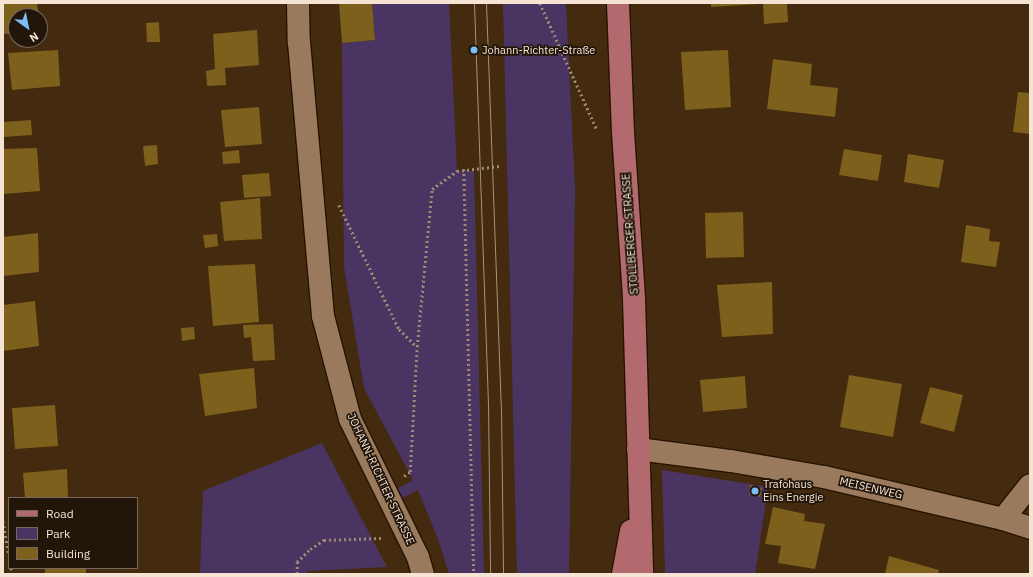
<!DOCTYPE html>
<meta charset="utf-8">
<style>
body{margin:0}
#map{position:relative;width:1033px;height:577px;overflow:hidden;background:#442a0e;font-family:"IBM Plex Sans",sans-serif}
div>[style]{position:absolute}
.green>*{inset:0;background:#4a3562}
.building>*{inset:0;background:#7d601c}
.path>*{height:2.5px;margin-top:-1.25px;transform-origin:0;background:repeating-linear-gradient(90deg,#9f8973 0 2px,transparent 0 5px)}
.roads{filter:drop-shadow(1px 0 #271301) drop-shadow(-1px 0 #271301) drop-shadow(0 1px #271301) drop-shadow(0 -1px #271301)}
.minor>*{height:22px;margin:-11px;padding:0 11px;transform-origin:11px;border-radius:11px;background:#997a5d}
.major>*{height:22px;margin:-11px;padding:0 11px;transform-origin:11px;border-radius:11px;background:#b36a6e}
.tram>*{height:1px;margin:-0.5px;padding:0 0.5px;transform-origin:0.5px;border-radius:0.5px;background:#a7927d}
.dots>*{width:11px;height:11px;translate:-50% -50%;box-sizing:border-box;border:2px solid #22160a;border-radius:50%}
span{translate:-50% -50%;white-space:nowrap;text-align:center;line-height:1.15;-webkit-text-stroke:3.5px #22160a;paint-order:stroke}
.poi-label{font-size:11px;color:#f5e4d4}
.left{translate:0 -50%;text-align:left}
.street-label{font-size:11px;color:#f5e4d4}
.frame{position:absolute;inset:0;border:4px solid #f5e4d4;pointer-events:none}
.legend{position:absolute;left:8px;top:497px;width:130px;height:72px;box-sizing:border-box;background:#22160a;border:1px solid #76685b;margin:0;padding:5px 7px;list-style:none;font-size:12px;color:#f5e4d4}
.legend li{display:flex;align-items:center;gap:8px;height:20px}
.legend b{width:20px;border:1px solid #76685b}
.north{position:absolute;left:8px;top:8px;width:40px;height:40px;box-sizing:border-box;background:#22160a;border:1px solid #76685b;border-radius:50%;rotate:147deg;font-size:11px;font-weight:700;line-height:16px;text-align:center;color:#f5e4d4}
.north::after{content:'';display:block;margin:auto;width:14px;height:18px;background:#79bff8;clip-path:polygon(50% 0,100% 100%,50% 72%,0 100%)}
</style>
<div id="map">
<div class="green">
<i style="clip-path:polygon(372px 3px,449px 3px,457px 171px,474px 171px,484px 574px,449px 574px,438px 539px,418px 490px,400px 499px,395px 490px,413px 480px,364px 388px,344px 267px,342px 43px,375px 40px)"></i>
<i style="clip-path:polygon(503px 3px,566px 3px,575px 190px,569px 574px,517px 574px)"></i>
<i style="clip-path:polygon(322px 443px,387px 567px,307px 571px,307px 574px,200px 574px,203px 491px)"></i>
<i style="clip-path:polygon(662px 470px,768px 487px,755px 574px,665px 574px)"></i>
</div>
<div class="building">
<i style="clip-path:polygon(3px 3px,37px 3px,39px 16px,16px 16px,16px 33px,4px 34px)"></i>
<i style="clip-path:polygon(339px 3px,372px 3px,375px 40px,342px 43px)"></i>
<i style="clip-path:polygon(711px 3px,759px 3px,759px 4px,711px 7px)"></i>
<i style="clip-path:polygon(763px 3px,787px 3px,788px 22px,764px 24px)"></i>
<i style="clip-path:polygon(159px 22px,160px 42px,147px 42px,146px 23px)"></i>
<i style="clip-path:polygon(257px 30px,259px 65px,225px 68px,226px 85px,207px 86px,206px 71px,215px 69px,213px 34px)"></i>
<i style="clip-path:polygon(58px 50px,60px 86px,12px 90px,8px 53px)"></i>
<i style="clip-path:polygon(728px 50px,731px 107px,685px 110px,681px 52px)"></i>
<i style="clip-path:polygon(773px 59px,812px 64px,810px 85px,838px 88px,835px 117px,767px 109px)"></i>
<i style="clip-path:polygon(1018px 92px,1030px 93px,1030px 134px,1013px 132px)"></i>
<i style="clip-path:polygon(259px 107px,262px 144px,225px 147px,221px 110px)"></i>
<i style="clip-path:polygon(31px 120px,32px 135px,3px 137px,3px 122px)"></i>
<i style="clip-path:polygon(157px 145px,158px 164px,145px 166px,143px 146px)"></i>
<i style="clip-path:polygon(37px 148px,40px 191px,3px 194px,3px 149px)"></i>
<i style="clip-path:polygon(844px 149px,882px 155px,878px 181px,839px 175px)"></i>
<i style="clip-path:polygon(239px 150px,240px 163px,223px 164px,222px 152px)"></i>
<i style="clip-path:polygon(908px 154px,944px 160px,939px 188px,904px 182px)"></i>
<i style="clip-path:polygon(269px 173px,271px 196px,244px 198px,242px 175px)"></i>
<i style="clip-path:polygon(260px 198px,262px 239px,224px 241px,220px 202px)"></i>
<i style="clip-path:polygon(743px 212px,744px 257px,706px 258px,705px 213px)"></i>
<i style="clip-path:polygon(966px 225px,990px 229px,989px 241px,1000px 242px,996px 267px,961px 262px)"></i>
<i style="clip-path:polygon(38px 233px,39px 272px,3px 276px,3px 237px)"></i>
<i style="clip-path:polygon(217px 234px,218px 246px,205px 248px,203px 235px)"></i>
<i style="clip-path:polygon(255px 264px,259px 322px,213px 326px,208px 266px)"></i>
<i style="clip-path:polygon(772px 282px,773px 334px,722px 337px,717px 285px)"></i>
<i style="clip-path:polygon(35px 301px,39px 346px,3px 351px,3px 305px)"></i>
<i style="clip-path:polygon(273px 324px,275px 360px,253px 361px,251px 337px,244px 338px,243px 325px)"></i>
<i style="clip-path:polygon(194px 327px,195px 339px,182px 341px,181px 328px)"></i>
<i style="clip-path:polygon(254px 368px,257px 408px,205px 416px,199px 374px)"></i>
<i style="clip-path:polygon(849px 375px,902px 384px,893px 437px,840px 427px)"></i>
<i style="clip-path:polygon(745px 376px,747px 408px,703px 412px,700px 380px)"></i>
<i style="clip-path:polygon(930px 387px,963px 395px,954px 432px,920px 423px)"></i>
<i style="clip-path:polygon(55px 405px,58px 446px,15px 449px,12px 408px)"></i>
<i style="clip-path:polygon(67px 469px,68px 498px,25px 498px,23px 473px)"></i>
<i style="clip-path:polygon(750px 485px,762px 488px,760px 497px,749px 494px)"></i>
<i style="clip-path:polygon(773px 507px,805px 514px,804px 521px,825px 524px,815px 569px,778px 563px,781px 546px,765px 544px)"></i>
<i style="clip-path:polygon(889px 556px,939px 570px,938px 574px,885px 574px)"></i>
<i style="clip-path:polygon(45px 568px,86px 568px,86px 574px,45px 574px)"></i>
</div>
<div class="path">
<i style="left:540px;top:3px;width:139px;rotate:65.8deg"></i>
<i style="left:464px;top:169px;width:405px;rotate:88.6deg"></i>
<i style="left:339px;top:205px;width:138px;rotate:64.2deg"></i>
<i style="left:399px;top:329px;width:25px;rotate:45deg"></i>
<i style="left:404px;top:476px;width:7px;rotate:-34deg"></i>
<i style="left:410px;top:472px;width:125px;rotate:-86.8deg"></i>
<i style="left:417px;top:347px;width:159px;rotate:-84.6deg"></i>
<i style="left:432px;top:189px;width:31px;rotate:-36deg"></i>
<i style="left:457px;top:171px;width:43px;rotate:-6.6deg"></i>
<i style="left:3px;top:521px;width:35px;rotate:80deg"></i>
<i style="left:11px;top:568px;width:6px;rotate:72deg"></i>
<i style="left:297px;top:574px;width:12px;rotate:-90deg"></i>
<i style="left:297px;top:562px;width:18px;rotate:-45deg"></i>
<i style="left:310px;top:549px;width:17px;rotate:-33deg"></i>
<i style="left:324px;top:540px;width:57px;rotate:-2deg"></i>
</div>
<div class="roads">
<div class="minor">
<i style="left:298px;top:3px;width:39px;rotate:89deg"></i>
<i style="left:299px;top:42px;width:275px;rotate:85deg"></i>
<i style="left:323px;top:316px;width:106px;rotate:75.3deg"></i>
<i style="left:350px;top:419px;width:154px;rotate:63.8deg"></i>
<i style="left:418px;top:557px;width:18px;rotate:74deg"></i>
<i style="left:638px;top:449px;width:94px;rotate:7.4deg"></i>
<i style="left:731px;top:461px;width:94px;rotate:9.8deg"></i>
<i style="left:824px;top:477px;width:184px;rotate:13.2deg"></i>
<i style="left:1003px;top:519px;width:28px;rotate:18deg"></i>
<i style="left:1003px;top:519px;width:43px;rotate:-51.5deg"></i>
</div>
<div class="major">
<i style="left:618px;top:3px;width:129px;rotate:87.8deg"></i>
<i style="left:623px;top:132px;width:167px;rotate:86.2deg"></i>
<i style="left:634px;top:299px;width:275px;rotate:88.3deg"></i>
<i style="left:623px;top:574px;width:44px;rotate:-79.5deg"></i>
</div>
</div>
<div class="tram">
<i style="left:474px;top:3px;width:400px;rotate:88deg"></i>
<i style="left:488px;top:403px;width:171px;rotate:89.3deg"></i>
<i style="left:486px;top:3px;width:404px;rotate:87.9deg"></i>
<i style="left:501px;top:407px;width:167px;rotate:89.3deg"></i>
</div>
<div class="dots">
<i style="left:474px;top:50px;background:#79bff8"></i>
<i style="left:755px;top:491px;background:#79bff8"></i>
</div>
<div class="poi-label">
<span class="left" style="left:482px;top:50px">Johann-Richter-Straße</span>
<span class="left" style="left:763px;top:491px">Trafohaus<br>Eins Energie</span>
</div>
<div class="street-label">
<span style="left:630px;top:234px;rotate:-94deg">STOLLBERGER STRASSE</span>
<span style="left:381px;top:479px;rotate:65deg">JOHANN-RICHTER-STRASSE</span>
<span style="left:871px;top:488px;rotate:13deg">MEISENWEG</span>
</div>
<div class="frame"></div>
<ul class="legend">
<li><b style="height:5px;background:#b36a6e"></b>Road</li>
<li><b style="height:11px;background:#4a3562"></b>Park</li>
<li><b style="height:11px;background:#7d601c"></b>Building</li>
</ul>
<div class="north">N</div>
</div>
